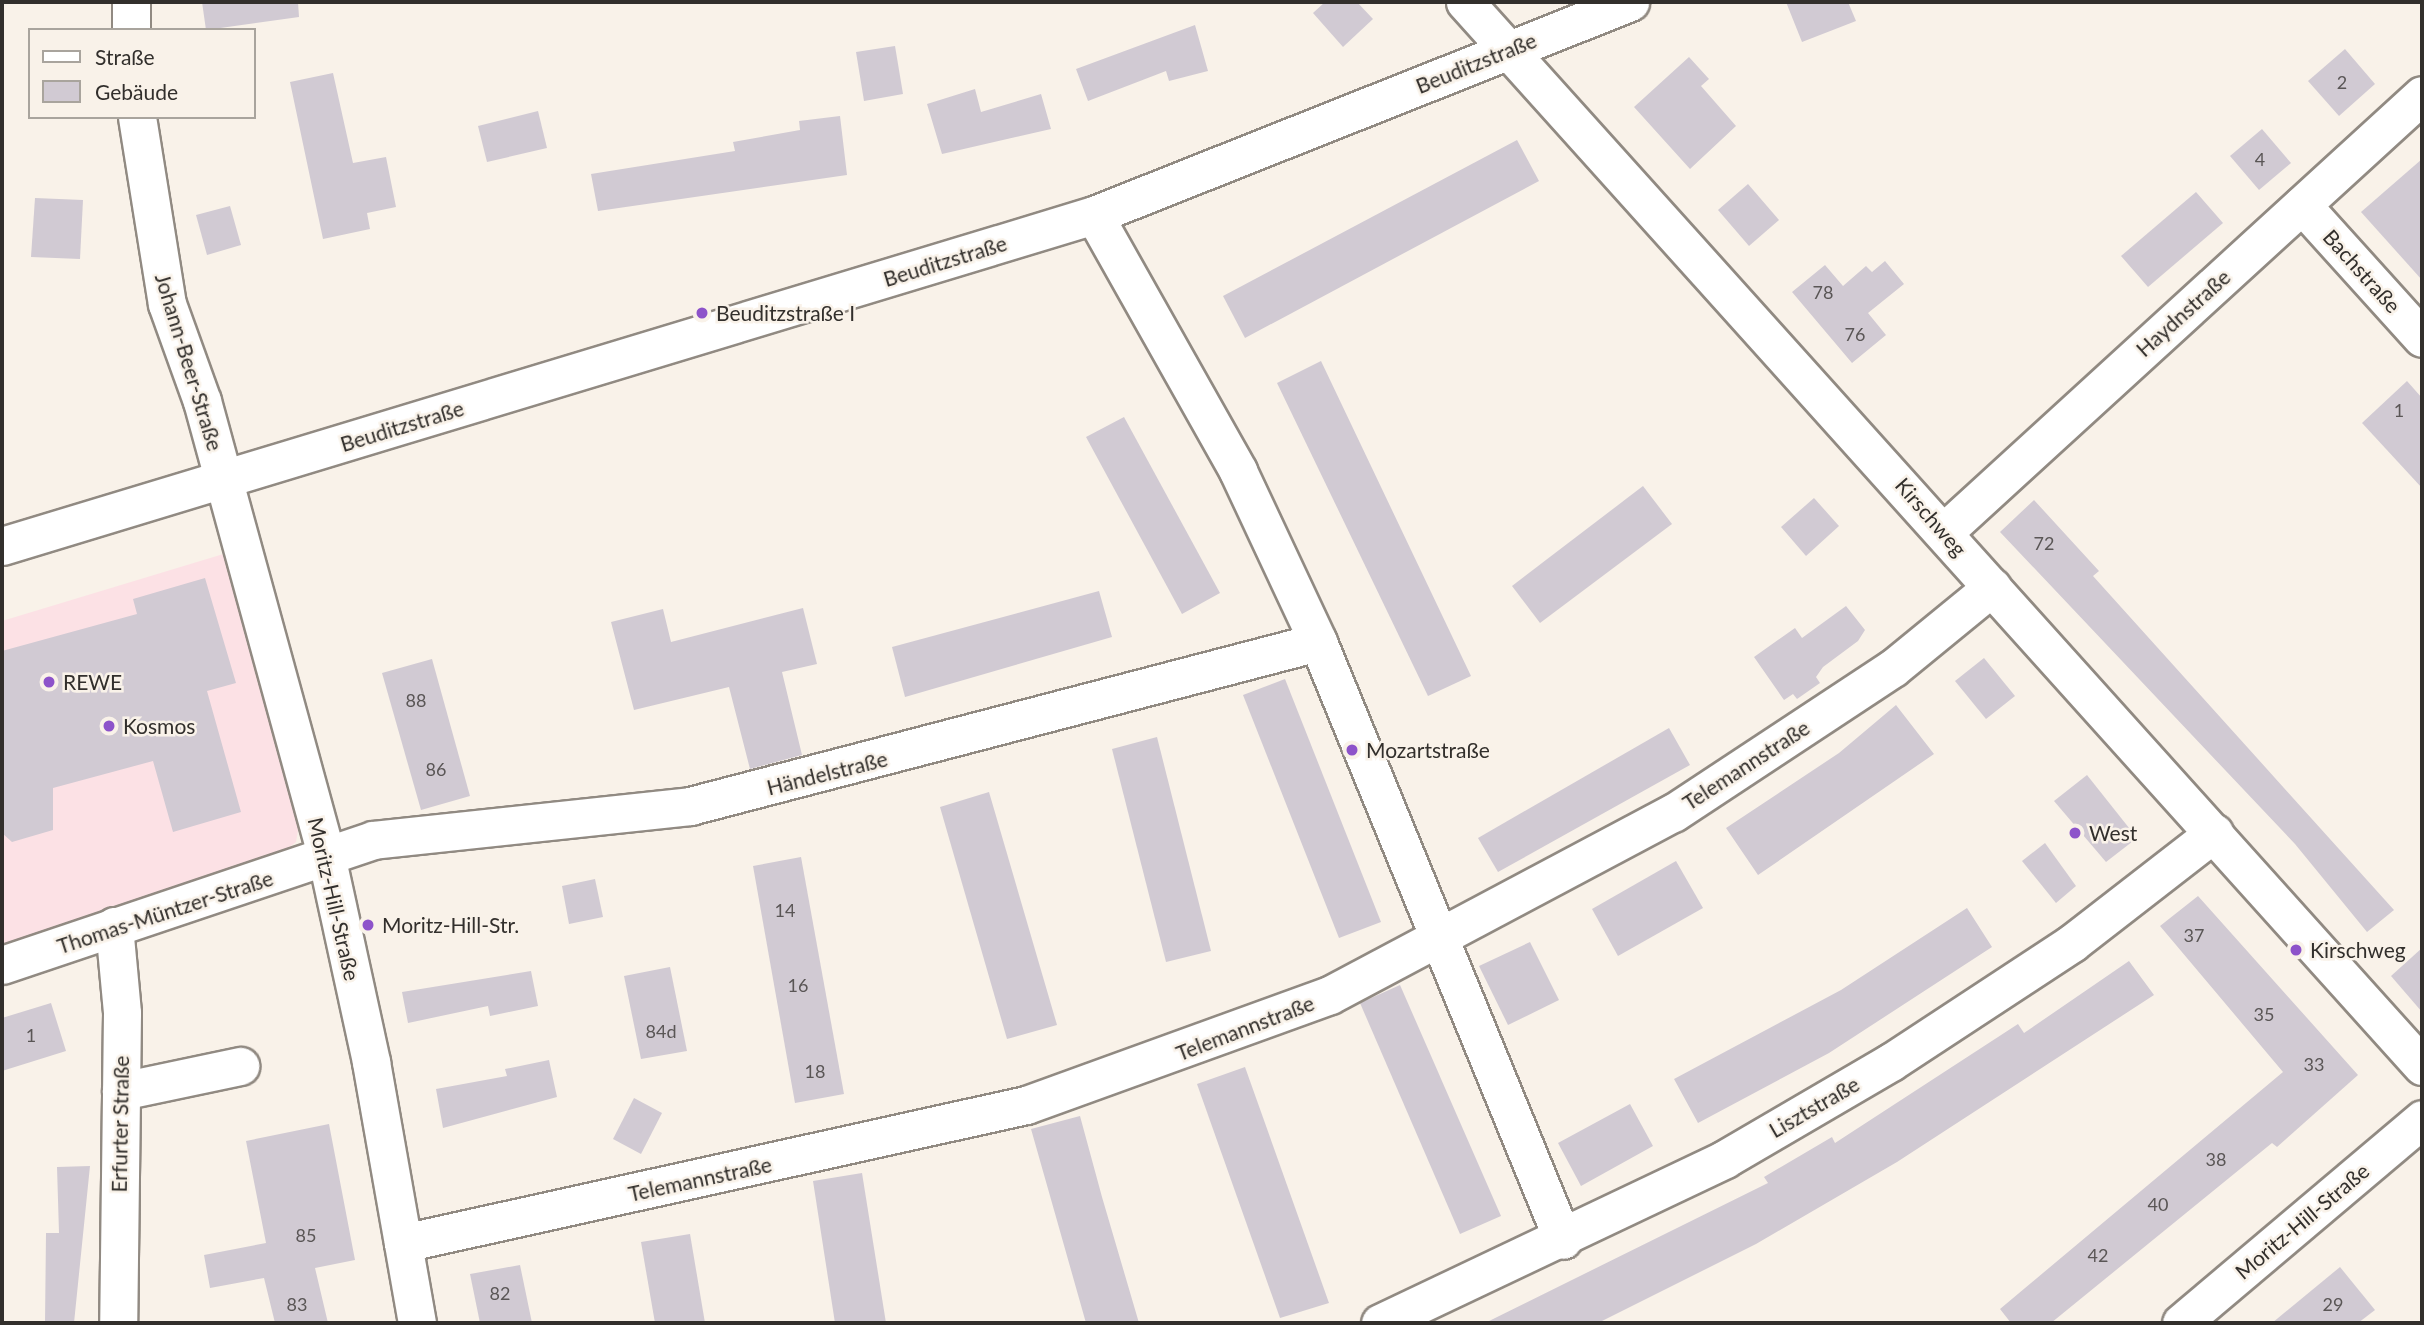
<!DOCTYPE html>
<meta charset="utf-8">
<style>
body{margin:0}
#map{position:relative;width:2424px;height:1325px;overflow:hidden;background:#f9f2e9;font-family:Lato,sans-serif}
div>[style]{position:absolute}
.commercial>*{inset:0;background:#fce1e5}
.building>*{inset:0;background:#d1cad3}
.roads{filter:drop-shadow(2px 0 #918a82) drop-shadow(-2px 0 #918a82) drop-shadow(0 2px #918a82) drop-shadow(0 -2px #918a82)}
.minor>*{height:37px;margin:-18.5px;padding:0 18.5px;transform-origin:18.5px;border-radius:18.5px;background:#fff}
.dots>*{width:19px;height:19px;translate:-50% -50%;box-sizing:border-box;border:4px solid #f9f2e9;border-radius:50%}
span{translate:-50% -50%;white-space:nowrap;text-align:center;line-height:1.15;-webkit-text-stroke:5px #f9f2e9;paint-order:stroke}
.number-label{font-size:18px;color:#5a5656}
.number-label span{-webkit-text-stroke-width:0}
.street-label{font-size:21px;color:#322f2c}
.poi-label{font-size:21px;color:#322f2c}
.left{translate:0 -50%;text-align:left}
.frame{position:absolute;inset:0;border:4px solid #322f2c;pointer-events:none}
.legend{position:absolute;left:28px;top:28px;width:228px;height:91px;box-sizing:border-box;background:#f9f2e9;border:2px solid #a9a49d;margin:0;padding:9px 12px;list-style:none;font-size:21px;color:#322f2c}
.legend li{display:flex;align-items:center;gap:14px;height:35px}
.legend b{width:35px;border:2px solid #a9a49d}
</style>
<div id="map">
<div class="commercial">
<i style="clip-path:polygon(230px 552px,302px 807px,296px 842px,273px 860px,2px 946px,2px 621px)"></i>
</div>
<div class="building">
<i style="clip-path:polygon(202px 2px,298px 2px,299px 17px,206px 30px)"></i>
<i style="clip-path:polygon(1325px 2px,1357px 2px,1373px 19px,1343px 47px,1313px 13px)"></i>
<i style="clip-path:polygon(1786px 2px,1848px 2px,1856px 21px,1802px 42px)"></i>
<i style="clip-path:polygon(1195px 25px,1208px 71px,1169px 81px,1166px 71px,1088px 101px,1076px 69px)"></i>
<i style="clip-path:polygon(895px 46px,903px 94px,864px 101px,856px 52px)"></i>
<i style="clip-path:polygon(2345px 49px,2375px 84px,2339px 116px,2308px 81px)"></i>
<i style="clip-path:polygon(1689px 57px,1709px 79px,1701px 86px,1736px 126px,1690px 169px,1634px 107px)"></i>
<i style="clip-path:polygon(333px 73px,353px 163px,386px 157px,396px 207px,367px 213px,370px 229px,323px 239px,290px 82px)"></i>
<i style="clip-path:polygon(975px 89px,981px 112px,1041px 94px,1051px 129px,942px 154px,927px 104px)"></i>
<i style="clip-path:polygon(538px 111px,547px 148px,487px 162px,478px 126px)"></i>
<i style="clip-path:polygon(840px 116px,847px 175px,598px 211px,591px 174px,735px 151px,733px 142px,800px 130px,799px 121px)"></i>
<i style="clip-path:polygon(2262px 129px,2291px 163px,2259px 190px,2230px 156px)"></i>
<i style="clip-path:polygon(1517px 140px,1539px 181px,1245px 338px,1223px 296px)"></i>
<i style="clip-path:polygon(2422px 159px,2422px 280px,2361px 212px)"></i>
<i style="clip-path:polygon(1748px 184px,1779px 220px,1749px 246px,1718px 210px)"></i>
<i style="clip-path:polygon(2196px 192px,2223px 223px,2148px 287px,2121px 256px)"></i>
<i style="clip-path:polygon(35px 198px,83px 200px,80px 259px,31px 257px)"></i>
<i style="clip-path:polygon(230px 206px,241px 245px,207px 255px,196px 215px)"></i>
<i style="clip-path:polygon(1885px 261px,1904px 284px,1868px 313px,1886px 335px,1852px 363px,1792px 292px,1825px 265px,1843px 286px,1866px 266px,1872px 272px)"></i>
<i style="clip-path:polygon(1321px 361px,1471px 676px,1428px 696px,1277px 383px)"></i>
<i style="clip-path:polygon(2407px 381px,2422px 398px,2422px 488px,2362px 423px)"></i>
<i style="clip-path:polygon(1124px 417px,1220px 593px,1182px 614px,1086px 437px)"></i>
<i style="clip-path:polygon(1643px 486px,1672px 524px,1540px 623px,1512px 586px)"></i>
<i style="clip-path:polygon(1814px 498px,1839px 526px,1806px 556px,1781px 527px)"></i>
<i style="clip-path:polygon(2034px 500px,2099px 571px,2093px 576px,2394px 910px,2367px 932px,2295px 844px,2000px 532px)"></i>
<i style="clip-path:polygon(205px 578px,236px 683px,207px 691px,241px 812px,173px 832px,153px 761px,53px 788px,53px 830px,12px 842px,2px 833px,2px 651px,137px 614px,133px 599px)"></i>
<i style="clip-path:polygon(1099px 591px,1112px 637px,905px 697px,892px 647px)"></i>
<i style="clip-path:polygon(1846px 606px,1865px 630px,1858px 641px,1823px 667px,1816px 677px,1820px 683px,1797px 699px,1793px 694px,1784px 700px,1754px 657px,1795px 628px,1802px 638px)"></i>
<i style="clip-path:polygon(803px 608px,817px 664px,782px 672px,802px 755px,750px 769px,729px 687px,634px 710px,611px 622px,663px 609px,671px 642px)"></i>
<i style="clip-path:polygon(1984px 658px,2015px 696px,1986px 719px,1955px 681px)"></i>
<i style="clip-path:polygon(432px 659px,470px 796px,421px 810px,382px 673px)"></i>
<i style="clip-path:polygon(1285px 679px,1381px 922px,1339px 938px,1243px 695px)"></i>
<i style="clip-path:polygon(1896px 705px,1934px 754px,1758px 875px,1726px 828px,1839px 753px)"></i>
<i style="clip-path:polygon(1669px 728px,1690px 765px,1498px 872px,1478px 838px)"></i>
<i style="clip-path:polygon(1157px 737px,1211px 951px,1166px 962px,1112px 749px)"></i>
<i style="clip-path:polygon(2087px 775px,2137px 838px,2106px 862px,2054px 801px)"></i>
<i style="clip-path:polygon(989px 792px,1057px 1025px,1007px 1039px,940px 807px)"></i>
<i style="clip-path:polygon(2045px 843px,2076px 886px,2056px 903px,2022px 861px)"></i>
<i style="clip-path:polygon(801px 857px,844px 1094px,795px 1103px,753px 866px)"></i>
<i style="clip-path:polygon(1676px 861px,1703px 908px,1618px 956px,1592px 909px)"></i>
<i style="clip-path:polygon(595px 879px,603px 917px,569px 924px,562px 886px)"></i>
<i style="clip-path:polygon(2198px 896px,2358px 1075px,2277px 1147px,2272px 1143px,2051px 1323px,2011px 1323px,2000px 1309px,2283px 1072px,2160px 926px)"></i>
<i style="clip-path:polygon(1967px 908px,1992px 947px,1829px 1053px,1698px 1123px,1674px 1079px,1841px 990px)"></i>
<i style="clip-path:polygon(1530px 942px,1559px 1000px,1508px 1025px,1479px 966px)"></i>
<i style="clip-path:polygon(2422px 948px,2422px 1012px,2391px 976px)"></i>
<i style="clip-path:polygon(2129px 961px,2154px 995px,1897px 1162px,1756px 1244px,1598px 1323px,1485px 1323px,1768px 1183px,1764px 1177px,1832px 1137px,1835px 1143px,2018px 1024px,2024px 1033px)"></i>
<i style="clip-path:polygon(670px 967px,687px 1051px,641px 1059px,624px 976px)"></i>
<i style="clip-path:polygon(531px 971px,538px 1006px,490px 1016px,488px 1006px,408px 1023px,402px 992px)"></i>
<i style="clip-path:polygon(1400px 985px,1501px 1216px,1460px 1234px,1360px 1003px)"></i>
<i style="clip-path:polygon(51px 1003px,66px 1051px,2px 1071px,2px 1018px)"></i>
<i style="clip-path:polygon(549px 1060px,557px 1097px,443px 1128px,436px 1089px,507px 1076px,505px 1069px)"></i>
<i style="clip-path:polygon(1245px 1067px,1329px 1303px,1280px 1318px,1197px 1084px)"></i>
<i style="clip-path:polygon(634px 1098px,662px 1113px,641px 1154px,613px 1139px)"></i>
<i style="clip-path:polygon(1630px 1104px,1653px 1146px,1581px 1186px,1558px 1143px)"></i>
<i style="clip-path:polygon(1080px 1116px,1102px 1197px,1139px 1323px,1086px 1323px,1054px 1210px,1031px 1129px)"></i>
<i style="clip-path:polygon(329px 1124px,355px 1260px,315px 1268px,328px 1323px,275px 1323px,264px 1278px,210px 1288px,204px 1255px,266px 1243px,246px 1141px)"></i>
<i style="clip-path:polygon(90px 1166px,74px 1323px,45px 1323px,46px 1233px,59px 1233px,57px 1167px)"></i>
<i style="clip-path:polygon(862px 1173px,886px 1323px,835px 1323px,813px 1181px)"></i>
<i style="clip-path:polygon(690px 1234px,705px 1323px,655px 1323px,641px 1242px)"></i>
<i style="clip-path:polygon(520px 1265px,532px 1323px,480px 1323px,470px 1274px)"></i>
<i style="clip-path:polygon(2340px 1267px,2375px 1310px,2358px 1323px,2272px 1323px)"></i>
</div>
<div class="roads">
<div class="minor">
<i style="left:131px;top:2px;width:28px;rotate:90deg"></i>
<i style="left:1465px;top:2px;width:1431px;rotate:48.03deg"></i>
<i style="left:137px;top:117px;width:189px;rotate:80.9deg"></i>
<i style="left:167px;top:304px;width:103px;rotate:70.2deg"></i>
<i style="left:202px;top:401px;width:471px;rotate:74.7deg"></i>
<i style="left:326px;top:855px;width:212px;rotate:77.7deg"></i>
<i style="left:371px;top:1062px;width:265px;rotate:80deg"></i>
<i style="left:2302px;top:205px;width:179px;rotate:47.9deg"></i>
<i style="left:1094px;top:215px;width:294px;rotate:60.6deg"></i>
<i style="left:1238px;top:471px;width:189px;rotate:64.9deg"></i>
<i style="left:1318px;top:642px;width:646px;rotate:67.72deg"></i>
<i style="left:1945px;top:531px;width:646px;rotate:-42.43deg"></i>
<i style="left:2px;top:546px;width:1141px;rotate:-16.86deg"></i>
<i style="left:1094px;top:215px;width:577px;rotate:-21.67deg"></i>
<i style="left:114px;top:926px;width:87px;rotate:84.7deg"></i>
<i style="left:122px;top:1013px;width:310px;rotate:90.7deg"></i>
<i style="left:2px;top:965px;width:391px;rotate:-18.6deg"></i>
<i style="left:373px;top:840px;width:319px;rotate:-6.1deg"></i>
<i style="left:690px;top:806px;width:649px;rotate:-14.64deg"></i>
<i style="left:121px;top:1091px;width:122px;rotate:-11.9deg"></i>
<i style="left:403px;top:1243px;width:638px;rotate:-12.49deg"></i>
<i style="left:1026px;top:1105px;width:323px;rotate:-19.9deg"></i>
<i style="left:1330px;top:995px;width:388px;rotate:-28deg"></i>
<i style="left:1673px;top:813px;width:263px;rotate:-33.4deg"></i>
<i style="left:1893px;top:668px;width:128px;rotate:-39.3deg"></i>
<i style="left:1380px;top:1323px;width:382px;rotate:-25.4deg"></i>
<i style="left:1725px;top:1159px;width:192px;rotate:-30.3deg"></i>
<i style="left:1891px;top:1062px;width:217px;rotate:-33.3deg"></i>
<i style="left:2072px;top:943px;width:180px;rotate:-37.8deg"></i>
<i style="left:2181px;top:1323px;width:316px;rotate:-40.2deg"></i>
</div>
</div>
<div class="dots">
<i style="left:702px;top:313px;background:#8d53ca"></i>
<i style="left:49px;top:682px;background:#8d53ca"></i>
<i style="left:109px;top:726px;background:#8d53ca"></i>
<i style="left:1352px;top:750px;background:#8d53ca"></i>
<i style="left:2075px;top:833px;background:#8d53ca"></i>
<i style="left:368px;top:925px;background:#8d53ca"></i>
<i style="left:2296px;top:950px;background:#8d53ca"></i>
</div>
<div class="number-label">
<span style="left:2342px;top:82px">2</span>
<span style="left:2260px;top:159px">4</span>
<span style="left:1823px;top:292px">78</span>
<span style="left:1855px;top:334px">76</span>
<span style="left:2399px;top:410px">1</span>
<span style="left:2044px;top:543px">72</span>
<span style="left:416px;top:700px">88</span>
<span style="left:436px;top:769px">86</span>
<span style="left:785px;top:910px">14</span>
<span style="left:2194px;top:935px">37</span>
<span style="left:798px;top:985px">16</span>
<span style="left:2264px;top:1014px">35</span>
<span style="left:661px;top:1031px">84d</span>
<span style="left:31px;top:1035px">1</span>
<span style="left:2314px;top:1064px">33</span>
<span style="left:815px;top:1071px">18</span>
<span style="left:2216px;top:1159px">38</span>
<span style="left:2158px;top:1204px">40</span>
<span style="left:306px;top:1235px">85</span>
<span style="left:2098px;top:1255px">42</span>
<span style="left:500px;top:1293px">82</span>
<span style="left:297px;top:1304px">83</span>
<span style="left:2333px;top:1304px">29</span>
</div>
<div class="street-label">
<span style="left:1476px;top:63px;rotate:-22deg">Beuditzstraße</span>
<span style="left:945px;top:261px;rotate:-17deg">Beuditzstraße</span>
<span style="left:2362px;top:271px;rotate:48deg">Bachstraße</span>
<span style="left:2183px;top:313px;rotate:-42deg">Haydnstraße</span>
<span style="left:189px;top:362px;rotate:73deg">Johann-Beer-Straße</span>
<span style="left:402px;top:426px;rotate:-17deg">Beuditzstraße</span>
<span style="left:1931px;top:517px;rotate:49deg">Kirschweg</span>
<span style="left:1746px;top:765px;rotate:-33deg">Telemannstraße</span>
<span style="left:827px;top:773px;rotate:-14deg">Händelstraße</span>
<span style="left:334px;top:899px;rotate:77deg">Moritz-Hill-Straße</span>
<span style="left:165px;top:912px;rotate:-18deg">Thomas-Müntzer-Straße</span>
<span style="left:1245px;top:1028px;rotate:-21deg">Telemannstraße</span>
<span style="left:1814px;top:1107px;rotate:-30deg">Lisztstraße</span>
<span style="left:120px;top:1124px;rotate:-89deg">Erfurter Straße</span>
<span style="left:700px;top:1179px;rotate:-12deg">Telemannstraße</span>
<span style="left:2302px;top:1221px;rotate:-40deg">Moritz-Hill-Straße</span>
</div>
<div class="poi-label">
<span class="left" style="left:716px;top:313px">Beuditzstraße I</span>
<span class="left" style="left:63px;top:682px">REWE</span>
<span class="left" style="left:123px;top:726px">Kosmos</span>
<span class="left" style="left:1366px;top:750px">Mozartstraße</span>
<span class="left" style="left:2089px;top:833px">West</span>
<span class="left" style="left:382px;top:925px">Moritz-Hill-Str.</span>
<span class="left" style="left:2310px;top:950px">Kirschweg</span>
</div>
<div class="frame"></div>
<ul class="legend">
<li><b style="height:9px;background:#fff"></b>Straße</li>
<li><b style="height:19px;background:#d1cad3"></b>Gebäude</li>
</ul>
</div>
